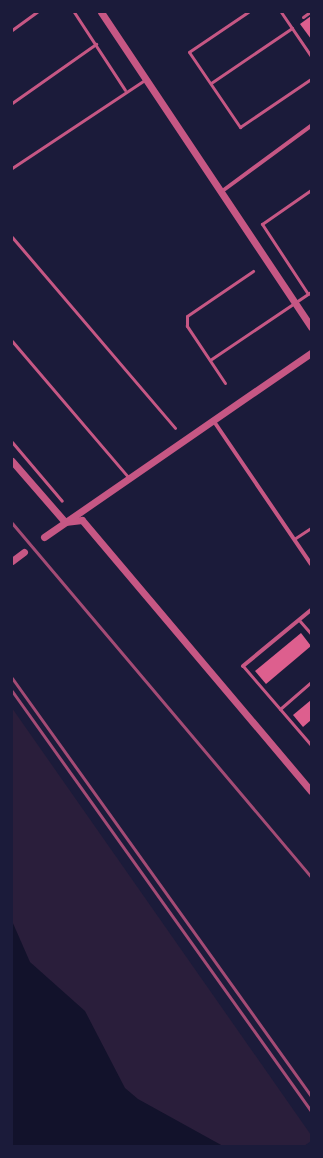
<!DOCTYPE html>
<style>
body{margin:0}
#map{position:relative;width:323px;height:1158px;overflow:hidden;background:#1b1b3a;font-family:Signika,sans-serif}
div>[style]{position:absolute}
.green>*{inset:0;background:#2a1e3b}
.water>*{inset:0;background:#12122b}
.building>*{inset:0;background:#dd5f8e}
.service>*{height:3px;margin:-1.5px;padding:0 1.5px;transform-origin:1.5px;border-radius:1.5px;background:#c65784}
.minor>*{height:4px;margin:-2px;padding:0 2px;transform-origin:2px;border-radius:2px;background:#c65784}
.tertiary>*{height:7px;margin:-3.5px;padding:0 3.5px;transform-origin:3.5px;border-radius:3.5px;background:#c65784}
.rail>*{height:3px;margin:-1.5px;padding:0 1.5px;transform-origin:1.5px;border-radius:1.5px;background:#a44b75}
span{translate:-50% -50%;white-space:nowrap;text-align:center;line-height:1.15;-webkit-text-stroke:3px #1b1b3a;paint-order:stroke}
.frame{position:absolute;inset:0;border:13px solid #1b1b3a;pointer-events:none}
</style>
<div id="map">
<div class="green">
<i style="clip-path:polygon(12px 708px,311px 1135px,311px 1141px,304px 1146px,12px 1146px)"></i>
</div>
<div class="water">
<i style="clip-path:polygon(12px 921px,30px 962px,85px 1011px,125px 1088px,138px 1099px,223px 1146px,12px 1146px)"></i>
</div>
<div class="building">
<i style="clip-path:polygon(311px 16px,311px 39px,300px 24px)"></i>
<i style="clip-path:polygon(301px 633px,311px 646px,266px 684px,255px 671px)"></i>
<i style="clip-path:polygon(311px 700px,311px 720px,303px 727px,293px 715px)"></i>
</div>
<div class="service">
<i style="left:74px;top:12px;width:93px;rotate:56.8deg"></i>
<i style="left:248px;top:12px;width:71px;rotate:145.9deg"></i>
<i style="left:189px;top:52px;width:91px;rotate:55.8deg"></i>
<i style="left:240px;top:127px;width:86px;rotate:-34.1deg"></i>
<i style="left:281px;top:12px;width:53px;rotate:55.7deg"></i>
<i style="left:303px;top:17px;width:9px;rotate:-36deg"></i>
<i style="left:12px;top:30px;width:31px;rotate:-36deg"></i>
<i style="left:211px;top:83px;width:98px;rotate:-34.2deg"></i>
<i style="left:12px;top:103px;width:103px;rotate:-35.1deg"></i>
<i style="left:12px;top:168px;width:161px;rotate:-33.6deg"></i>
<i style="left:12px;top:237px;width:251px;rotate:49.5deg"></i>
<i style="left:308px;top:294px;width:84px;rotate:-123.3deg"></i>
<i style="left:262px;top:224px;width:60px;rotate:-34.8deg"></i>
<i style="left:12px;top:341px;width:180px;rotate:49.5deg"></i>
<i style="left:210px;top:360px;width:122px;rotate:-34deg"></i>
<i style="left:225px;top:383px;width:69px;rotate:-123.7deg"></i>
<i style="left:187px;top:326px;width:10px;rotate:-90deg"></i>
<i style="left:187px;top:316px;width:80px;rotate:-34.3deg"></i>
<i style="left:12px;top:442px;width:77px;rotate:49.7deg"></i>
<i style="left:294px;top:539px;width:20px;rotate:-33deg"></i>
<i style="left:299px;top:620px;width:18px;rotate:49deg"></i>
<i style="left:243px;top:666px;width:104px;rotate:49.3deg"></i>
<i style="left:280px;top:709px;width:41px;rotate:-41.1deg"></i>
</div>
<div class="minor">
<i style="left:221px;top:192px;width:112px;rotate:-36.3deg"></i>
<i style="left:213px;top:420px;width:174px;rotate:55.8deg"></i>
<i style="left:243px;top:666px;width:88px;rotate:-39.5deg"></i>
</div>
<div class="tertiary">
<i style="left:101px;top:12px;width:379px;rotate:56.3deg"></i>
<i style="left:12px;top:461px;width:81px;rotate:49deg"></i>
<i style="left:65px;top:522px;width:17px;rotate:-7deg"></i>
<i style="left:82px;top:520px;width:355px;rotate:49.8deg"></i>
<i style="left:44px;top:537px;width:324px;rotate:-34.6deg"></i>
<i style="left:12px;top:561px;width:15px;rotate:-37deg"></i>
</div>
<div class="rail">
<i style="left:12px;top:523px;width:463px;rotate:49.8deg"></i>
<i style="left:12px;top:678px;width:514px;rotate:54.42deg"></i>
<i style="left:12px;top:691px;width:516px;rotate:54.55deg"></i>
</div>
<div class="frame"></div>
</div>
